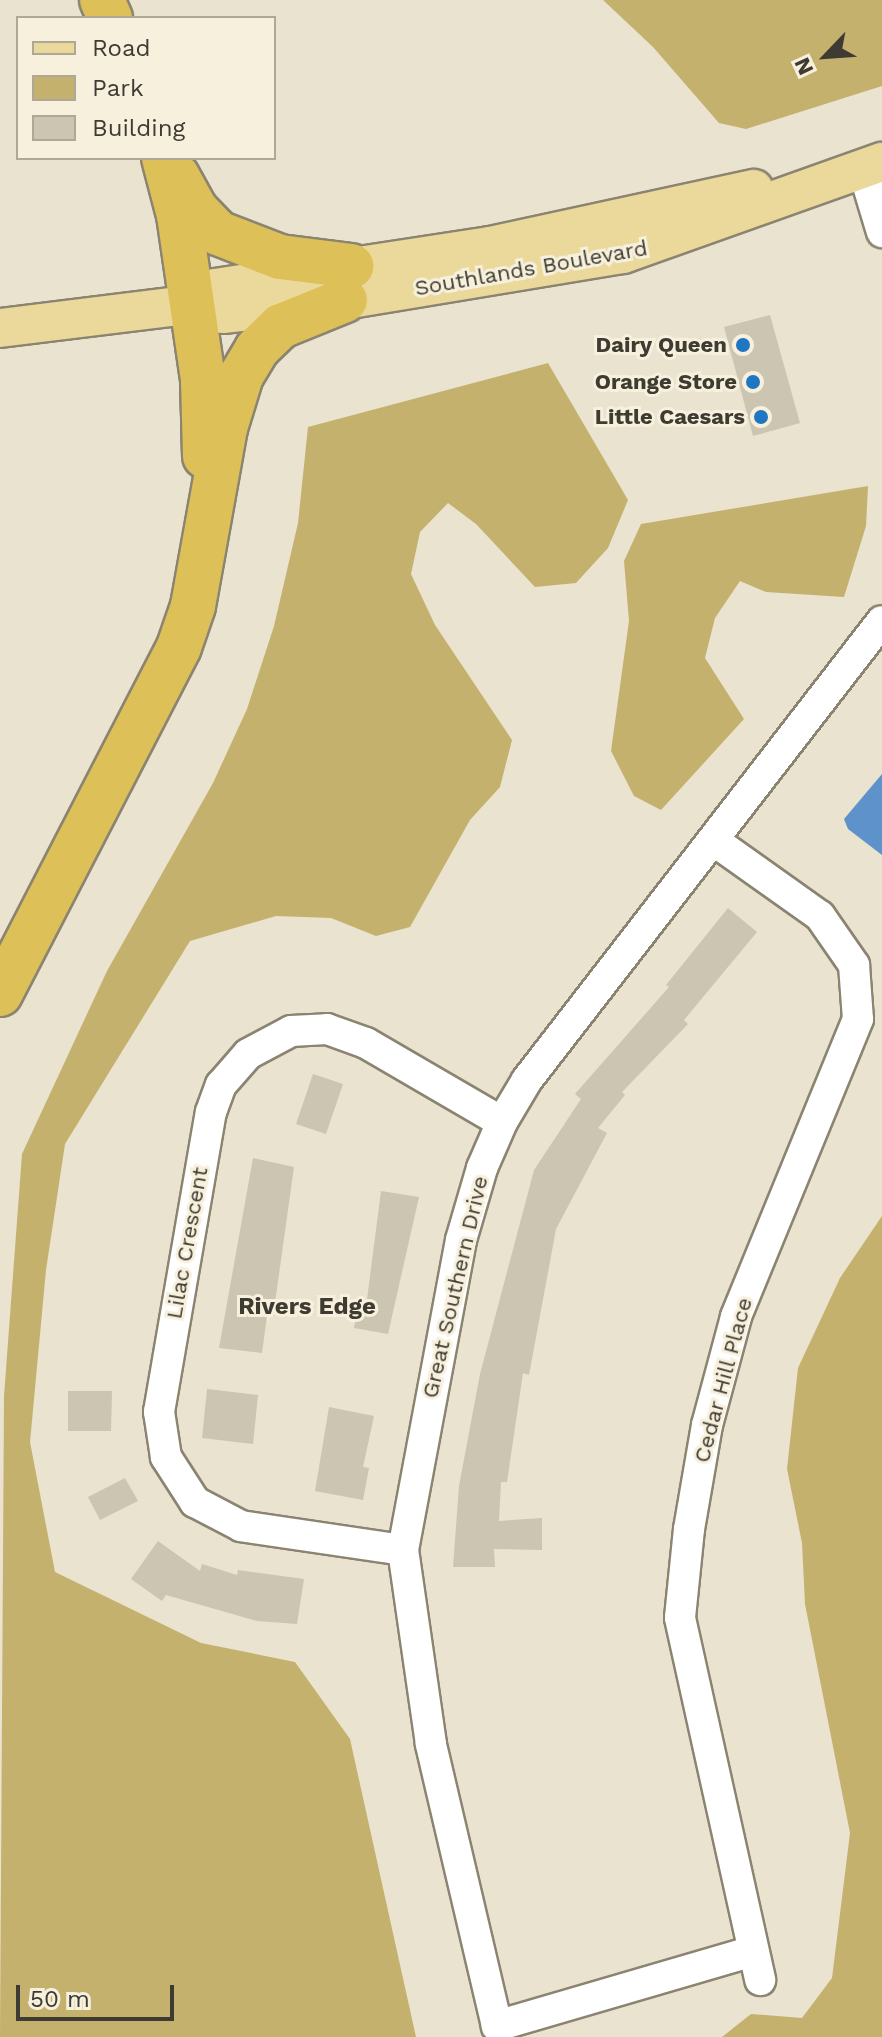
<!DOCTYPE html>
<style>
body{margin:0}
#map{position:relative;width:882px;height:2037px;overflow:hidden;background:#e9e3cf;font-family:"Work Sans",sans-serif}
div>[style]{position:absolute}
.green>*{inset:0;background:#c5b16e}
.water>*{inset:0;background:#5d92ca}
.building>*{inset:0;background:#cbc5b1}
.roads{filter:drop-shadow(2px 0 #8a8471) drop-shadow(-2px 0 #8a8471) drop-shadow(0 2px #8a8471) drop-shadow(0 -2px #8a8471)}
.minor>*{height:30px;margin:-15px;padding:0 15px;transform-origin:15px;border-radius:15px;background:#fff}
.major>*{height:38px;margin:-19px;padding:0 19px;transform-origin:19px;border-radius:19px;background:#ebd99b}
.highway>*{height:44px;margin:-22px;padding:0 22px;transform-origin:22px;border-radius:22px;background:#dec059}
.dots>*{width:22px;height:22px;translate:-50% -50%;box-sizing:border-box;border:4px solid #f7f0dc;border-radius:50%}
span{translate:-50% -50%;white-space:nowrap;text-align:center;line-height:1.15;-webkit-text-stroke:6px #f7f0dc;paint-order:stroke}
.street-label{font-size:22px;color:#3e3b33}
.poi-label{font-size:22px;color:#3e3b33;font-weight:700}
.right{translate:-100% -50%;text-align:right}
.neighbourhood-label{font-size:24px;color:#3e3b33;font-weight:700}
.legend{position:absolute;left:16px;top:16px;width:260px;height:144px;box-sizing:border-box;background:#f7f0dc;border:2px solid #ada898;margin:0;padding:10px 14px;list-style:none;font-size:24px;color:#3e3b33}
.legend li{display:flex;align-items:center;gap:16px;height:40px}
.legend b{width:40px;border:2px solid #ada898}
.north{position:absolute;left:786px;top:16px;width:80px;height:80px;-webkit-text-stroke:6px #f7f0dc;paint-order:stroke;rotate:245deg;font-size:22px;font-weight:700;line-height:32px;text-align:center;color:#3e3b33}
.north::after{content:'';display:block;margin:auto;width:28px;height:36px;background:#3e3b33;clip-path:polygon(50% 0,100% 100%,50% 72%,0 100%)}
.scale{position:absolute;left:16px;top:1985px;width:158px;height:36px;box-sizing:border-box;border:4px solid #3e3b33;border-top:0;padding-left:10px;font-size:24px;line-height:28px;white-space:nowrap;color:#3e3b33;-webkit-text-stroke:6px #f7f0dc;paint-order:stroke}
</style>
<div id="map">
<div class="green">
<i style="clip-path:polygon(603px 0,882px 0,882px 86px,746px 129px,719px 123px,653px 47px)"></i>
<i style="clip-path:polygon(548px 363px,628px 500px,608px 548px,576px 583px,535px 587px,476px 524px,448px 503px,420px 532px,411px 574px,435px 625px,512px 740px,500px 787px,470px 820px,410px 927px,376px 936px,331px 918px,276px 916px,190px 941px,65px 1144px,46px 1270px,30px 1442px,55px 1572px,201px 1643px,295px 1662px,350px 1739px,416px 2037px,0 2037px,4px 1396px,22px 1154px,107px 971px,213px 783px,247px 709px,274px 626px,298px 523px,308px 427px)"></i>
<i style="clip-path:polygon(868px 486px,866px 526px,844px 597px,766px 592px,740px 581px,715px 618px,705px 658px,744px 719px,661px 810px,634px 796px,611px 751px,629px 621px,624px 561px,641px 524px)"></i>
<i style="clip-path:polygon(882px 1216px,882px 2037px,722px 2037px,751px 2014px,802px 2018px,832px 1978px,850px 1833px,805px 1604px,802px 1543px,787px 1469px,798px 1368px,840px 1278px)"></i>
</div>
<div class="water">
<i style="clip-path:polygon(882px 774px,882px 855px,848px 829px,844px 819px)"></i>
</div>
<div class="building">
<i style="clip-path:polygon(770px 315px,800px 423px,753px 436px,724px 327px)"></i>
<i style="clip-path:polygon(728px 908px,757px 932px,684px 1020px,688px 1024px,622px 1092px,625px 1095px,598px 1128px,607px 1133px,556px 1229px,529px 1375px,523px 1373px,507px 1482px,501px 1482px,499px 1521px,542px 1518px,542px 1550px,494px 1549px,495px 1567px,453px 1567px,459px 1486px,480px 1374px,534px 1170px,581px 1099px,575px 1094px,669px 987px,666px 985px)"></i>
<i style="clip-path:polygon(313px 1074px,343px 1084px,326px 1134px,296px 1124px)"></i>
<i style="clip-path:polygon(253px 1158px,294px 1167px,273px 1317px,267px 1316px,262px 1353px,219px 1348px)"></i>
<i style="clip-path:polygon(381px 1191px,419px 1197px,388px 1334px,354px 1328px,358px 1305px,366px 1307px)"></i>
<i style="clip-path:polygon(207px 1389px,258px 1395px,253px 1444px,202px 1438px)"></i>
<i style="clip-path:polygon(68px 1391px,112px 1391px,111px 1431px,68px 1431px)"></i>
<i style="clip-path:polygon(329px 1407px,374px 1416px,363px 1467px,369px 1468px,363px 1500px,315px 1491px)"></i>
<i style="clip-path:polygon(125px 1478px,138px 1501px,100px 1520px,88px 1497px)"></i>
<i style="clip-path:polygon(158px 1541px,200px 1571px,202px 1564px,237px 1575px,238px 1570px,304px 1579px,297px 1624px,257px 1621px,166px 1595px,162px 1601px,131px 1579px)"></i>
</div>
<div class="roads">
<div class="minor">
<i style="left:863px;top:169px;width:66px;rotate:73.2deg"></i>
<i style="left:713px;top:840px;width:131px;rotate:35.4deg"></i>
<i style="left:820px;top:916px;width:60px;rotate:55.2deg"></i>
<i style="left:854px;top:965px;width:54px;rotate:85.8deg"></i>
<i style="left:858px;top:1019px;width:322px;rotate:112.3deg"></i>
<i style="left:736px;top:1317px;width:112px;rotate:105deg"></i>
<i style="left:707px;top:1425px;width:106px;rotate:99.8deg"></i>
<i style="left:689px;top:1529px;width:89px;rotate:95.8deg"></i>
<i style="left:680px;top:1618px;width:371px;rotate:77.5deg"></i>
<i style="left:403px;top:1550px;width:164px;rotate:-171.6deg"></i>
<i style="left:241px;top:1526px;width:52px;rotate:-152.4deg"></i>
<i style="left:195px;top:1502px;width:54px;rotate:-122.8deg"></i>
<i style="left:166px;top:1457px;width:46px;rotate:-98.8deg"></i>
<i style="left:159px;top:1412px;width:304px;rotate:-80.2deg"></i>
<i style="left:211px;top:1112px;width:29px;rotate:-70deg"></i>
<i style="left:221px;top:1085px;width:41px;rotate:-48.9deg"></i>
<i style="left:248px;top:1054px;width:49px;rotate:-28.1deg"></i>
<i style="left:291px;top:1031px;width:36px;rotate:-3deg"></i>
<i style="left:327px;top:1029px;width:41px;rotate:19.7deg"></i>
<i style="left:366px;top:1043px;width:157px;rotate:30.2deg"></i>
<i style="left:753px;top:1951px;width:267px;rotate:163.7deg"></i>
<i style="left:497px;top:2026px;width:290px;rotate:-103.2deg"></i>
<i style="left:431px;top:1744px;width:196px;rotate:-98.2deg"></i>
<i style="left:403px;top:1550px;width:315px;rotate:-79.4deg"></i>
<i style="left:461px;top:1240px;width:75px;rotate:-73.7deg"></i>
<i style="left:482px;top:1168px;width:50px;rotate:-66.5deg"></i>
<i style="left:502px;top:1122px;width:49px;rotate:-59.2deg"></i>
<i style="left:527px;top:1080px;width:580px;rotate:-52.28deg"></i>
</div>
<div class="major">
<i style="left:188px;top:305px;width:32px;rotate:-32deg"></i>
<i style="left:215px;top:288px;width:278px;rotate:-8.7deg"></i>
<i style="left:490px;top:246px;width:270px;rotate:-12.2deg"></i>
<i style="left:0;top:328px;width:189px;rotate:-7deg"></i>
<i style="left:188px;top:305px;width:36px;rotate:14deg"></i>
<i style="left:223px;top:314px;width:123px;rotate:-6.5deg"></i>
<i style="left:345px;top:300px;width:282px;rotate:-9.4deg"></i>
<i style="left:623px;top:254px;width:275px;rotate:-19.6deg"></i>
</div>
<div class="highway">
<i style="left:102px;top:0;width:20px;rotate:66deg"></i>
<i style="left:164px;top:158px;width:59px;rotate:75.3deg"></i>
<i style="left:179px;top:215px;width:167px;rotate:81.7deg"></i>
<i style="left:203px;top:380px;width:76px;rotate:88.5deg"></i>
<i style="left:177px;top:176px;width:39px;rotate:61deg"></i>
<i style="left:196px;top:210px;width:32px;rotate:46deg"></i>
<i style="left:218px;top:233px;width:66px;rotate:21.2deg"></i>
<i style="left:280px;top:257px;width:72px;rotate:7.2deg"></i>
<i style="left:0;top:994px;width:390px;rotate:-62.7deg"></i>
<i style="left:179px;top:647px;width:43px;rotate:-71.1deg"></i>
<i style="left:193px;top:606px;width:181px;rotate:-79.8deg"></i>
<i style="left:225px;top:428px;width:54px;rotate:-72.9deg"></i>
<i style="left:241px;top:376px;width:31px;rotate:-59deg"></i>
<i style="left:257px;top:349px;width:33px;rotate:-44deg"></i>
<i style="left:281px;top:326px;width:69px;rotate:-22.1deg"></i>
</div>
</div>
<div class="dots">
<i style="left:743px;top:345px;background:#1f76c3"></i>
<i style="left:753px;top:382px;background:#1f76c3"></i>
<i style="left:761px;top:417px;background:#1f76c3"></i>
</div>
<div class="street-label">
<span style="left:531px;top:268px;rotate:-10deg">Southlands Boulevard</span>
<span style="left:187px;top:1243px;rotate:-80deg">Lilac Crescent</span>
<span style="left:455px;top:1287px;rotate:-77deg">Great Southern Drive</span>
<span style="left:723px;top:1380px;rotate:-75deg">Cedar Hill Place</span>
</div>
<div class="poi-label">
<span class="right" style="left:727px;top:345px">Dairy Queen</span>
<span class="right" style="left:737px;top:382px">Orange Store</span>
<span class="right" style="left:745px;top:417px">Little Caesars</span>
</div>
<div class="neighbourhood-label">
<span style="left:307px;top:1307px">Rivers Edge</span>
</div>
<ul class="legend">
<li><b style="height:10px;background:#ebd99b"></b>Road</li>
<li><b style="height:22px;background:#c5b16e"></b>Park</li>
<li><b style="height:22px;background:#cbc5b1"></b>Building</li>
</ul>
<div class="north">N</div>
<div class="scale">50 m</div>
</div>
